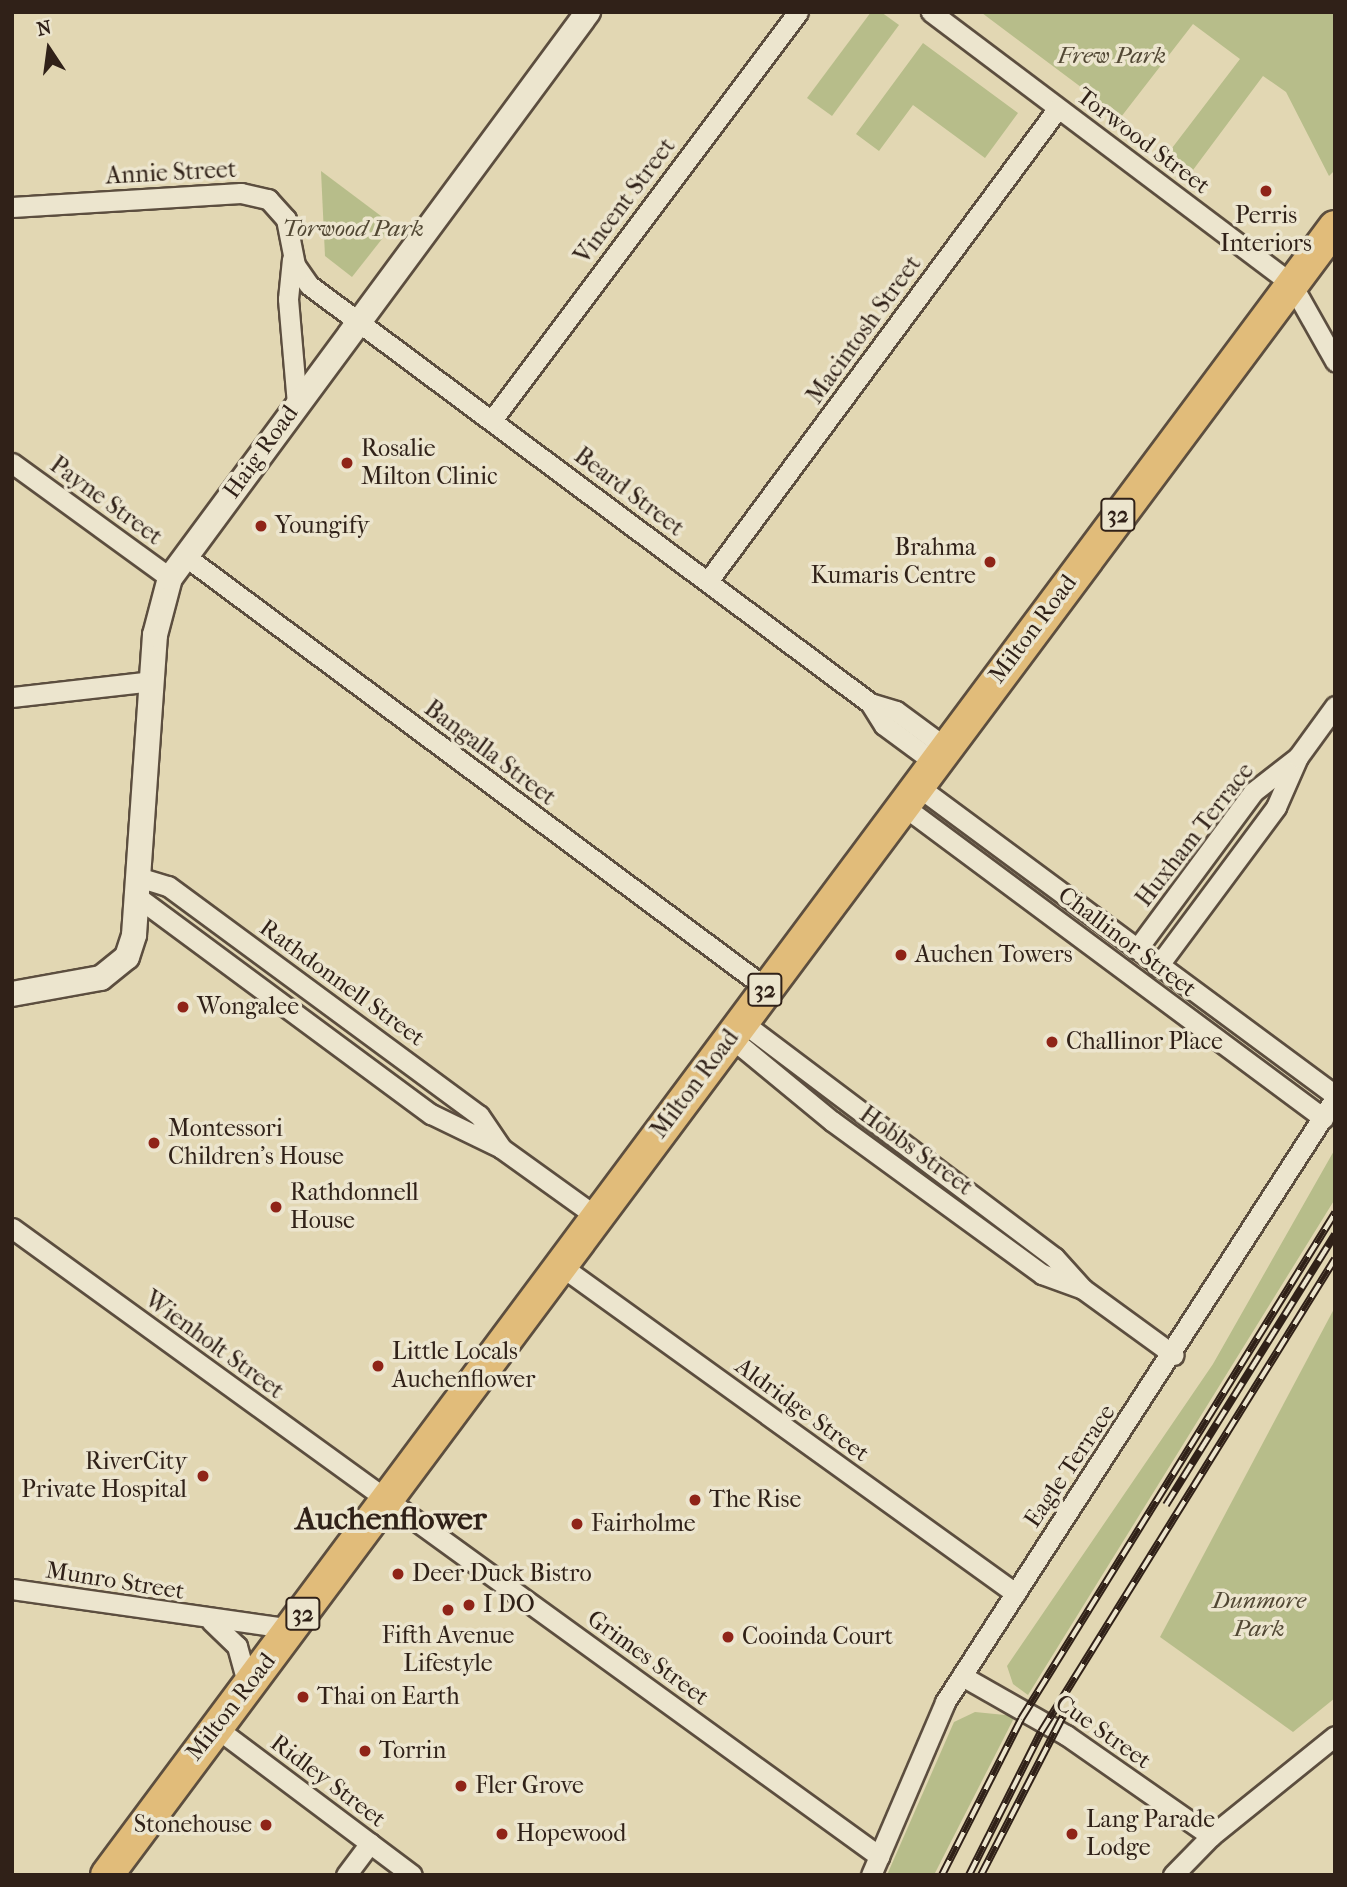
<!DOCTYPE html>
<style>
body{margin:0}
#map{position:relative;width:1347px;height:1887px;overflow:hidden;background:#e2d7b3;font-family:"IM FELL French Canon",serif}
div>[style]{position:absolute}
.green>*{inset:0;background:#b7bd8a}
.roads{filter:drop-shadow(2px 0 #5c4e3f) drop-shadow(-2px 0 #5c4e3f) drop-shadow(0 2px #5c4e3f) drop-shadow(0 -2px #5c4e3f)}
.minor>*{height:19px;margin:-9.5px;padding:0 9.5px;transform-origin:9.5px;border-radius:9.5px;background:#ece5ce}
.tertiary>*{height:24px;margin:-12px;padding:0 12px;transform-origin:12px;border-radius:12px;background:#ece5ce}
.primary>*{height:32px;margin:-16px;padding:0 16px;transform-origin:16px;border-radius:16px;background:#e1bc7a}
.rail>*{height:8px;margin-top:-4px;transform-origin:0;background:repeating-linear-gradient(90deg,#ece5ce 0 16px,#302118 0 32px);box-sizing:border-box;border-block:2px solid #302118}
.dots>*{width:19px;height:19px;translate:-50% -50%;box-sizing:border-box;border:4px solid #ece5ce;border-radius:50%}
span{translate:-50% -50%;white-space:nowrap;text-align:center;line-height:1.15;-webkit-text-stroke:7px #ece5ce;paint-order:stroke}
.shield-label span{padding:2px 5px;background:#ece5ce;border:2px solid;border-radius:5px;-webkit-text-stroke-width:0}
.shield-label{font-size:23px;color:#302118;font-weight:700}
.park-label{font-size:24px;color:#524834;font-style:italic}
.street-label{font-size:24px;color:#302118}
.poi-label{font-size:24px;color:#302118}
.left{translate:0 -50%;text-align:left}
.right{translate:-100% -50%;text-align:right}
.district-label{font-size:32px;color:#302118;font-weight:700}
.frame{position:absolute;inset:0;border:14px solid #302118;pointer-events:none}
.north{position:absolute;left:14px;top:14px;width:70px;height:70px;-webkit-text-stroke:5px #ece5ce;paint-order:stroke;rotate:347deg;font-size:19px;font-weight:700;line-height:28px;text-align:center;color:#302118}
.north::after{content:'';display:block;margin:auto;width:24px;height:32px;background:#302118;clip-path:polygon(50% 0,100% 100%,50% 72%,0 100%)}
</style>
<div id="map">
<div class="green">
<i style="clip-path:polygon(871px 12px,881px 12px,899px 25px,832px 116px,807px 98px)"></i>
<i style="clip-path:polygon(1335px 12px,1335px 170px,1329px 176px,1286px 92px,1263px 76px,1193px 170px,1169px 152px,1240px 59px,1193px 24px,1121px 117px,982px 13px)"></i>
<i style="clip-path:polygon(923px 43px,1018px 113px,985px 158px,913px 105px,879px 151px,856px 134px)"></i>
<i style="clip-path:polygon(321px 171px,393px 225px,352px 277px,325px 256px)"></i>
<i style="clip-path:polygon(1335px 1149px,1335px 1199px,1028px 1695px,1013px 1684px,1007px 1666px,1213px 1364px)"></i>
<i style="clip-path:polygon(1335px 1307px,1335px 1698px,1293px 1732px,1160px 1637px)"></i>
<i style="clip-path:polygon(975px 1712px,1015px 1716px,934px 1875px,887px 1875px,954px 1722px)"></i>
</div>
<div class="roads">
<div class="minor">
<i style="left:931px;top:12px;width:451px;rotate:37deg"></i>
<i style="left:1291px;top:283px;width:90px;rotate:60.6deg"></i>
<i style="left:12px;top:207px;width:229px;rotate:-3.5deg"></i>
<i style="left:241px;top:193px;width:28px;rotate:13deg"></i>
<i style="left:268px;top:199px;width:27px;rotate:48deg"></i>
<i style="left:286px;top:219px;width:47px;rotate:78.9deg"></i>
<i style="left:295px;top:265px;width:24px;rotate:55deg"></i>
<i style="left:309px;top:285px;width:700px;rotate:36.69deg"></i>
<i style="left:870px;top:703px;width:27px;rotate:17deg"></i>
<i style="left:896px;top:711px;width:61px;rotate:36.3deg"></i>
<i style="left:292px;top:259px;width:40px;rotate:95.7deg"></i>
<i style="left:288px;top:299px;width:105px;rotate:85.1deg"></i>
<i style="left:492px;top:420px;width:510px;rotate:-53.13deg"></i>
<i style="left:12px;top:463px;width:195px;rotate:36deg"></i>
<i style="left:185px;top:556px;width:724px;rotate:36.63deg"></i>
<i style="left:708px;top:581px;width:588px;rotate:-53.5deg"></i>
<i style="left:12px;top:697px;width:141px;rotate:-6.5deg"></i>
<i style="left:870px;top:703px;width:26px;rotate:58deg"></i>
<i style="left:884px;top:725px;width:62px;rotate:36.5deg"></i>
<i style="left:916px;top:785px;width:521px;rotate:36.5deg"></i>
<i style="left:902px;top:805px;width:525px;rotate:36.63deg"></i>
<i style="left:138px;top:877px;width:31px;rotate:17deg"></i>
<i style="left:168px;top:886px;width:386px;rotate:36.4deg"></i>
<i style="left:479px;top:1115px;width:40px;rotate:56deg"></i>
<i style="left:136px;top:896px;width:367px;rotate:36.5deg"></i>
<i style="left:431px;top:1114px;width:78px;rotate:25.9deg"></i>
<i style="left:501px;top:1148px;width:118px;rotate:35.7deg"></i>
<i style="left:1137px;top:949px;width:195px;rotate:-53.5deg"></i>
<i style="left:1253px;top:792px;width:57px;rotate:-37.9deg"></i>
<i style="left:1158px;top:966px;width:198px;rotate:-53.4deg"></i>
<i style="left:1276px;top:807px;width:55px;rotate:-66.3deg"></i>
<i style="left:1298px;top:757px;width:63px;rotate:-54deg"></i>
<i style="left:742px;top:1022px;width:391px;rotate:37deg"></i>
<i style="left:1054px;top:1257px;width:43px;rotate:47.8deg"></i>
<i style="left:1083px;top:1289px;width:112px;rotate:36deg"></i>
<i style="left:730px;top:1037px;width:132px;rotate:39.5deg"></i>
<i style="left:832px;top:1121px;width:260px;rotate:36.1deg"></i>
<i style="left:1042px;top:1274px;width:44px;rotate:20.1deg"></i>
<i style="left:12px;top:1228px;width:1071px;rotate:35.92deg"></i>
<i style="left:561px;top:1266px;width:560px;rotate:35.76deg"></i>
<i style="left:12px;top:1589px;width:283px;rotate:8.1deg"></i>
<i style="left:211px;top:1621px;width:36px;rotate:44deg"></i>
<i style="left:237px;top:1646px;width:41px;rotate:74.6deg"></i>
<i style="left:962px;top:1676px;width:120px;rotate:29.6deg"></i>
<i style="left:1066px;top:1735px;width:177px;rotate:34.9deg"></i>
<i style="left:215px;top:1727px;width:246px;rotate:36.9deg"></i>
<i style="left:346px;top:1875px;width:40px;rotate:-53deg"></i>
<i style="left:871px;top:1875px;width:188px;rotate:-66.8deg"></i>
<i style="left:945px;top:1702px;width:719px;rotate:-57.15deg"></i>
<i style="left:1173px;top:1875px;width:54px;rotate:-45.7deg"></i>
<i style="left:1211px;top:1836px;width:159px;rotate:-38.9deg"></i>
</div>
<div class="tertiary">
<i style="left:12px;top:994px;width:90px;rotate:-10.2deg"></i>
<i style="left:101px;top:978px;width:33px;rotate:-39deg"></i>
<i style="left:127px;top:957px;width:23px;rotate:-72deg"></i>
<i style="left:134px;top:935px;width:301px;rotate:-86deg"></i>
<i style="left:155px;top:635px;width:59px;rotate:-75.3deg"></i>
<i style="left:170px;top:578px;width:704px;rotate:-53.55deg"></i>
</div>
<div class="primary">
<i style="left:107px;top:1875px;width:2055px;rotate:-53.31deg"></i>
</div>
</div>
<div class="rail">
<i style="left:1166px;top:1505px;width:319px;rotate:-58deg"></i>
<i style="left:942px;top:1875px;width:175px;rotate:-63.1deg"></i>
<i style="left:1021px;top:1719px;width:596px;rotate:-58.18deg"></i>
<i style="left:969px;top:1875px;width:160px;rotate:-63.3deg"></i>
<i style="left:1041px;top:1732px;width:557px;rotate:-58.14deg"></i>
<i style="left:981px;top:1875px;width:179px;rotate:-62.7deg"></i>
</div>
<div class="dots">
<i style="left:1266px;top:191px;background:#8f2418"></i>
<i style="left:347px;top:463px;background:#8f2418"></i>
<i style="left:261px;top:526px;background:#8f2418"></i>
<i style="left:990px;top:562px;background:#8f2418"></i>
<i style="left:901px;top:955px;background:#8f2418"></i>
<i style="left:183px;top:1007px;background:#8f2418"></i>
<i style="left:1052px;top:1042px;background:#8f2418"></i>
<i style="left:154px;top:1143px;background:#8f2418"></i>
<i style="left:276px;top:1207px;background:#8f2418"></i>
<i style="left:378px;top:1366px;background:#8f2418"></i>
<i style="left:203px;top:1476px;background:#8f2418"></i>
<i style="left:695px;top:1500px;background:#8f2418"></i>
<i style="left:577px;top:1524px;background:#8f2418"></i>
<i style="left:398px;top:1574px;background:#8f2418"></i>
<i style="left:469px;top:1605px;background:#8f2418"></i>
<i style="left:448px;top:1610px;background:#8f2418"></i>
<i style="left:728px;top:1637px;background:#8f2418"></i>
<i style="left:303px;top:1697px;background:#8f2418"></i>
<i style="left:365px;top:1751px;background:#8f2418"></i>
<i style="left:461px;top:1786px;background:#8f2418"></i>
<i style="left:266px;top:1825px;background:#8f2418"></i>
<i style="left:502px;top:1834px;background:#8f2418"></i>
<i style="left:1072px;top:1834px;background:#8f2418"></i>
</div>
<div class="shield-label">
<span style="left:1118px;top:515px">32</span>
<span style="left:765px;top:990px">32</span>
<span style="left:303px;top:1614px">32</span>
</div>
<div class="park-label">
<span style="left:1112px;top:56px">Frew Park</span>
<span style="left:353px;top:229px">Torwood Park</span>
<span style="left:1259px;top:1615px">Dunmore<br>Park</span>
</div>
<div class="street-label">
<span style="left:1143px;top:141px;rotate:37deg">Torwood Street</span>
<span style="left:171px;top:173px;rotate:-3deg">Annie Street</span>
<span style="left:625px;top:201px;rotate:-53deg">Vincent Street</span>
<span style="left:864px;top:330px;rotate:-54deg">Macintosh Street</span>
<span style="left:261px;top:452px;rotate:-54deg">Haig Road</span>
<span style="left:629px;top:492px;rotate:37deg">Beard Street</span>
<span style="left:106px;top:501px;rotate:36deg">Payne Street</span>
<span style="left:1033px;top:629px;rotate:-53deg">Milton Road</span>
<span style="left:490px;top:753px;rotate:37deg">Bangalla Street</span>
<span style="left:1195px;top:835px;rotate:-52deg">Huxham Terrace</span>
<span style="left:1127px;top:942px;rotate:37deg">Challinor Street</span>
<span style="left:342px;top:983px;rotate:36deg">Rathdonnell Street</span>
<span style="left:695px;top:1084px;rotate:-53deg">Milton Road</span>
<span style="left:916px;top:1151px;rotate:36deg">Hobbs Street</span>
<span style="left:214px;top:1345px;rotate:36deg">Wienholt Street</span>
<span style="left:802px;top:1410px;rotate:36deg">Aldridge Street</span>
<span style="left:1070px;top:1466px;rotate:-56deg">Eagle Terrace</span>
<span style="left:115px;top:1581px;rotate:9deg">Munro Street</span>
<span style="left:648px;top:1658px;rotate:36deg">Grimes Street</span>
<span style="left:231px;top:1707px;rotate:-52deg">Milton Road</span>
<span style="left:1103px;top:1732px;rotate:35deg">Cue Street</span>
<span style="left:328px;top:1781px;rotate:37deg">Ridley Street</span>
</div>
<div class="poi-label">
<span style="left:1266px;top:230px">Perris<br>Interiors</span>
<span class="left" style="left:361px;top:463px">Rosalie<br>Milton Clinic</span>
<span class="left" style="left:275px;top:526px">Youngify</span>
<span class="right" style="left:976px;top:562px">Brahma<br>Kumaris Centre</span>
<span class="left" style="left:915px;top:955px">Auchen Towers</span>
<span class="left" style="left:197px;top:1007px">Wongalee</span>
<span class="left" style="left:1066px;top:1042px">Challinor Place</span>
<span class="left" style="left:168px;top:1143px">Montessori<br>Children's House</span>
<span class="left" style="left:290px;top:1207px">Rathdonnell<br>House</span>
<span class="left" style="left:392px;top:1366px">Little Locals<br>Auchenflower</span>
<span class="right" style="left:187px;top:1476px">RiverCity<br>Private Hospital</span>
<span class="left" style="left:709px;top:1500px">The Rise</span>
<span class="left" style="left:591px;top:1524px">Fairholme</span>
<span class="left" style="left:412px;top:1574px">Deer Duck Bistro</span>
<span class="left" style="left:483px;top:1605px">I DO</span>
<span style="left:448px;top:1650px">Fifth Avenue<br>Lifestyle</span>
<span class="left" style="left:742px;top:1637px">Cooinda Court</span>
<span class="left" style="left:317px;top:1697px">Thai on Earth</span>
<span class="left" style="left:379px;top:1751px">Torrin</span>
<span class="left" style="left:475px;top:1786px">Fler Grove</span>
<span class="left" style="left:1086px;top:1834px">Lang Parade<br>Lodge</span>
<span class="right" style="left:252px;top:1825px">Stonehouse</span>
<span class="left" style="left:516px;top:1834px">Hopewood</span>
</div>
<div class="district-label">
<span style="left:391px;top:1519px">Auchenflower</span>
</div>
<div class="frame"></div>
<div class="north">N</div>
</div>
